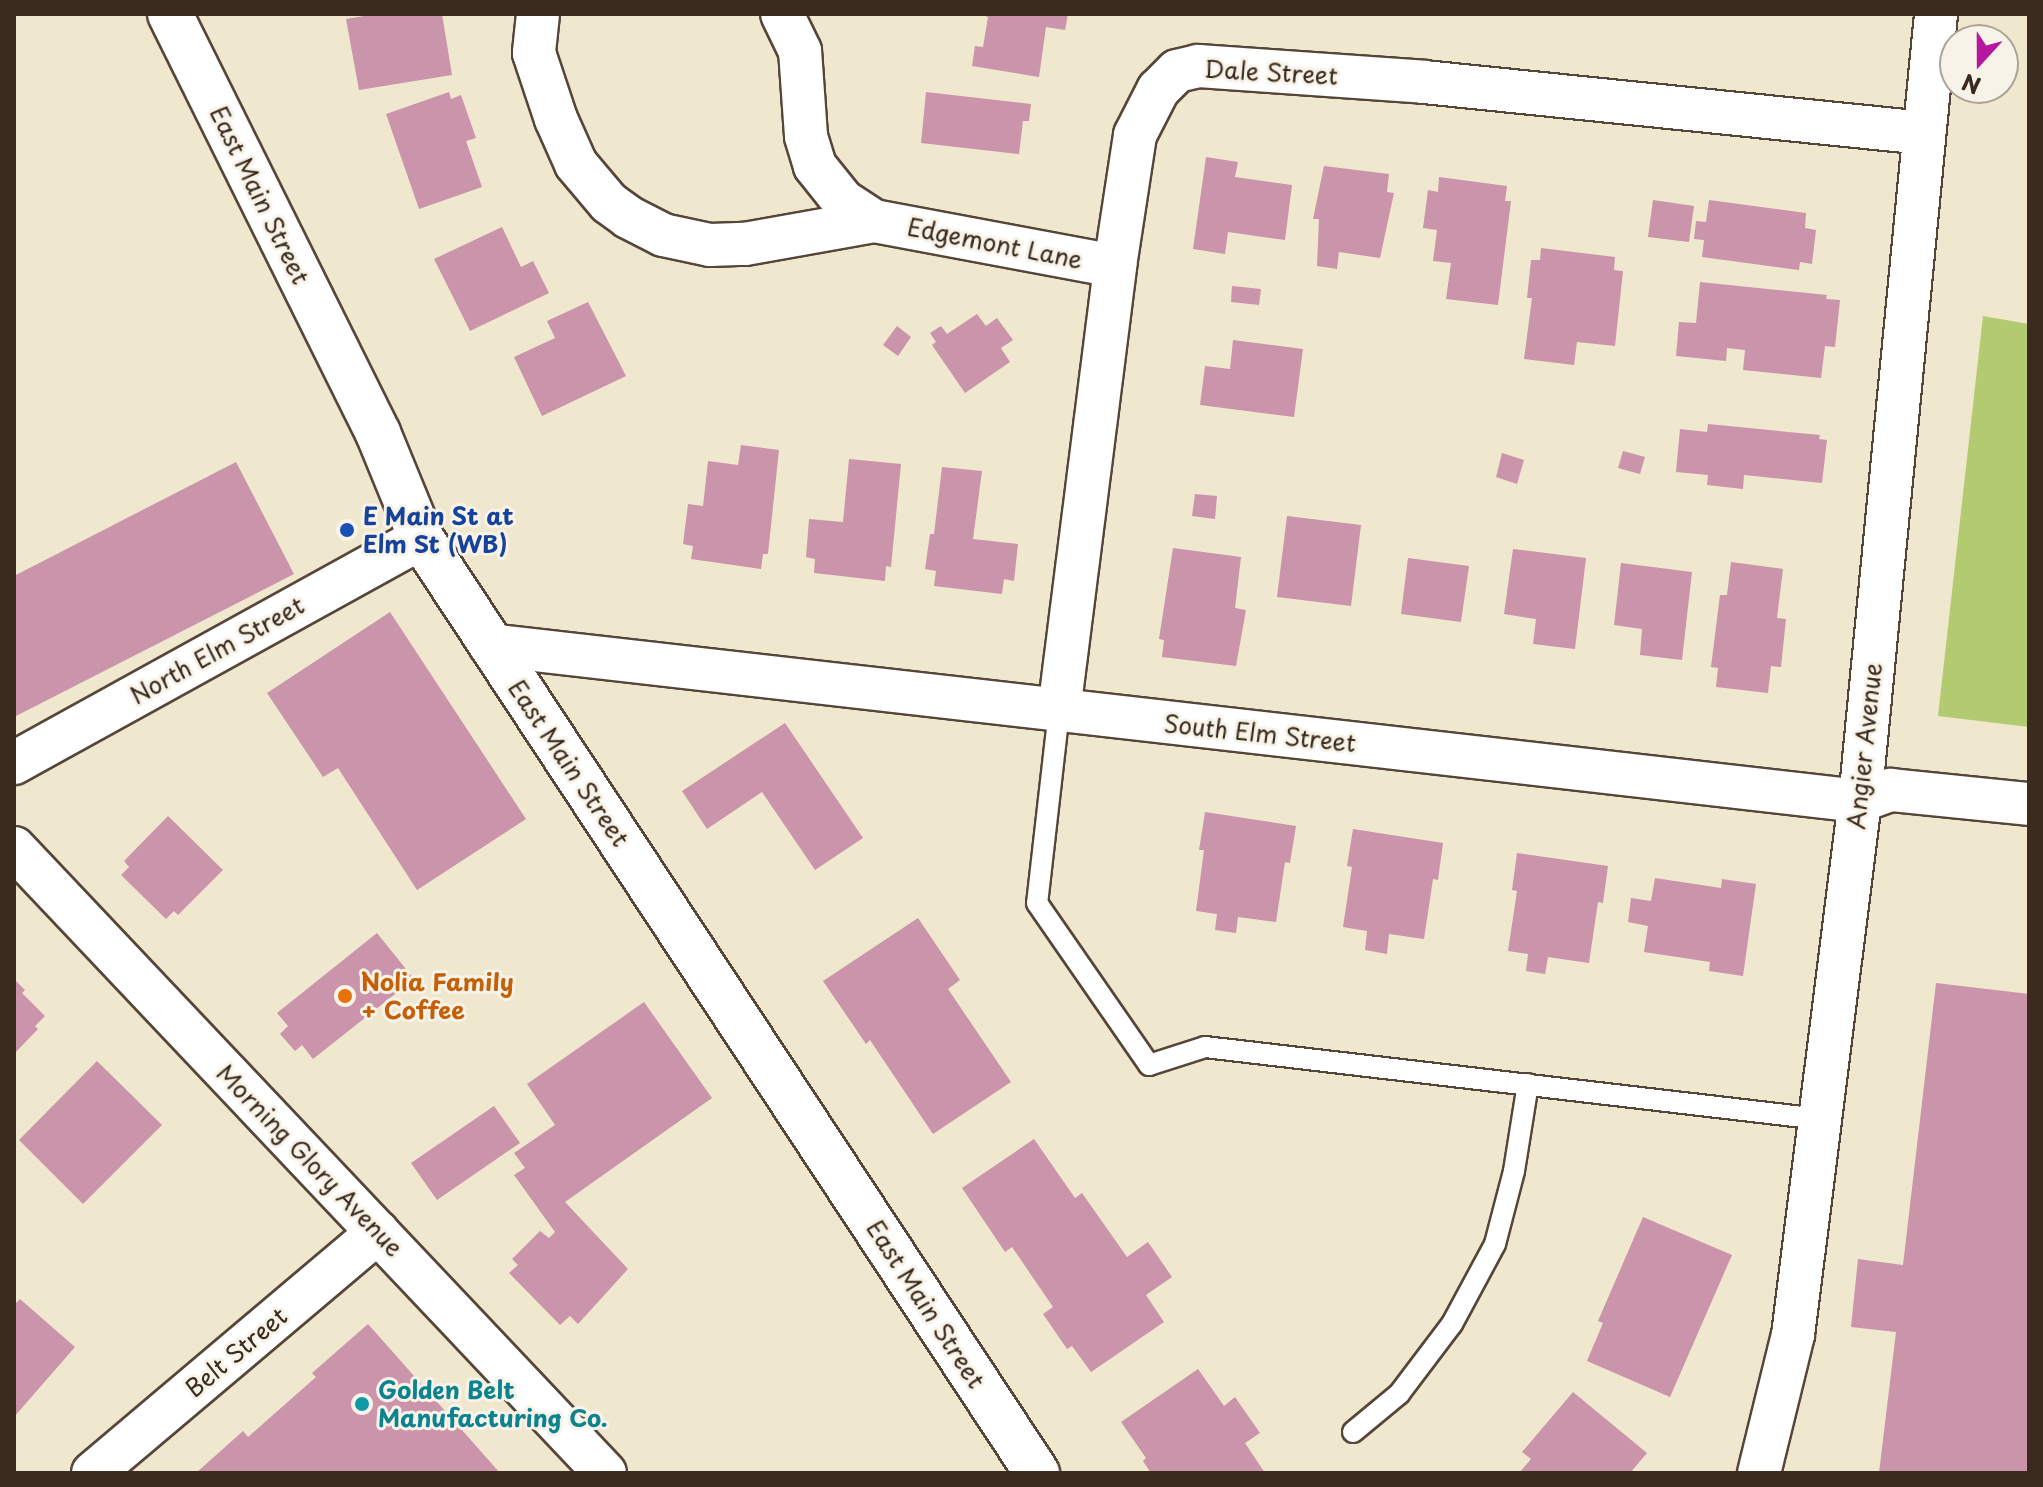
<!DOCTYPE html>
<style>
body{margin:0}
#map{position:relative;width:2043px;height:1487px;overflow:hidden;background:#f0e7cf;font-family:"Playpen Sans",sans-serif}
div>[style]{position:absolute}
.green>*{inset:0;background:#b3cb70}
.building>*{inset:0;background:#ca94aa}
.roads{filter:drop-shadow(2px 0 #564639) drop-shadow(-2px 0 #564639) drop-shadow(0 2px #564639) drop-shadow(0 -2px #564639)}
.lane>*{height:20px;margin:-10px;padding:0 10px;transform-origin:10px;border-radius:10px;background:#fff}
.street>*{height:42px;margin:-21px;padding:0 21px;transform-origin:21px;border-radius:21px;background:#fff}
.secondary>*{height:44px;margin:-22px;padding:0 22px;transform-origin:22px;border-radius:22px;background:#fff}
.dots>*{width:22px;height:22px;translate:-50% -50%;box-sizing:border-box;border:4px solid #f7f3e8;border-radius:50%}
span{translate:-50% -50%;white-space:nowrap;text-align:center;line-height:1.15;-webkit-text-stroke:6px #f7f3e8;paint-order:stroke}
.street-label{font-size:24px;color:#3b2a1e}
.transit-label{font-size:24px;color:#164399;font-weight:700}
.left{translate:0 -50%;text-align:left}
.food-label{font-size:24px;color:#c56008;font-weight:700}
.culture-label{font-size:24px;color:#0d838f;font-weight:700}
.frame{position:absolute;inset:0;border:16px solid #3b2a1e;pointer-events:none}
.north{position:absolute;left:1939px;top:24px;width:80px;height:80px;box-sizing:border-box;background:#f7f3e8;border:2px solid #aca397;border-radius:50%;rotate:201deg;font-size:22px;font-weight:700;line-height:32px;text-align:center;color:#3b2a1e}
.north::after{content:'';display:block;margin:auto;width:28px;height:36px;background:#b5179e;clip-path:polygon(50% 0,100% 100%,50% 72%,0 100%)}
</style>
<div id="map">
<div class="green">
<i style="clip-path:polygon(1983px 316px,2029px 324px,2029px 727px,1938px 716px)"></i>
</div>
<div class="building">
<i style="clip-path:polygon(376px 14px,442px 14px,452px 75px,359px 90px,346px 19px)"></i>
<i style="clip-path:polygon(979px 14px,1068px 14px,1065px 30px,1046px 27px,1039px 77px,972px 66px,975px 46px,983px 47px,988px 17px)"></i>
<i style="clip-path:polygon(449px 92px,451px 99px,461px 95px,476px 138px,466px 141px,482px 187px,419px 209px,386px 114px)"></i>
<i style="clip-path:polygon(926px 92px,1031px 104px,1029px 121px,1023px 121px,1019px 154px,921px 143px)"></i>
<i style="clip-path:polygon(1206px 157px,1238px 162px,1235px 177px,1292px 185px,1285px 240px,1228px 232px,1225px 254px,1193px 249px)"></i>
<i style="clip-path:polygon(1324px 166px,1389px 174px,1387px 192px,1394px 193px,1380px 258px,1339px 252px,1337px 269px,1317px 266px,1319px 219px,1313px 219px)"></i>
<i style="clip-path:polygon(1439px 177px,1507px 186px,1505px 201px,1511px 201px,1498px 305px,1446px 299px,1451px 263px,1433px 261px,1437px 230px,1423px 228px,1428px 190px,1438px 192px)"></i>
<i style="clip-path:polygon(1653px 200px,1694px 206px,1689px 242px,1648px 237px)"></i>
<i style="clip-path:polygon(1709px 200px,1806px 213px,1805px 228px,1816px 230px,1812px 264px,1800px 262px,1799px 270px,1702px 257px,1704px 240px,1694px 239px,1696px 221px,1706px 222px)"></i>
<i style="clip-path:polygon(502px 227px,521px 267px,533px 261px,549px 293px,470px 331px,434px 259px)"></i>
<i style="clip-path:polygon(1541px 248px,1615px 257px,1614px 270px,1623px 271px,1615px 346px,1577px 342px,1574px 365px,1524px 359px,1532px 298px,1527px 298px,1531px 260px,1540px 260px)"></i>
<i style="clip-path:polygon(1700px 282px,1827px 295px,1826px 299px,1840px 300px,1835px 347px,1825px 346px,1821px 378px,1743px 370px,1745px 350px,1727px 348px,1726px 361px,1676px 356px,1679px 322px,1696px 323px)"></i>
<i style="clip-path:polygon(1232px 286px,1261px 289px,1259px 305px,1231px 302px)"></i>
<i style="clip-path:polygon(588px 302px,626px 376px,542px 416px,514px 357px,555px 338px,547px 321px)"></i>
<i style="clip-path:polygon(977px 314px,986px 326px,997px 318px,1013px 340px,1001px 348px,1010px 362px,965px 393px,932px 345px,936px 342px,930px 333px,941px 326px,947px 334px)"></i>
<i style="clip-path:polygon(897px 326px,911px 337px,898px 356px,883px 345px)"></i>
<i style="clip-path:polygon(1233px 340px,1303px 349px,1294px 417px,1200px 405px,1205px 366px,1230px 369px)"></i>
<i style="clip-path:polygon(1708px 424px,1820px 435px,1819px 439px,1827px 440px,1822px 483px,1744px 475px,1743px 489px,1707px 485px,1708px 475px,1676px 472px,1680px 429px,1707px 432px)"></i>
<i style="clip-path:polygon(741px 445px,779px 450px,768px 554px,763px 554px,761px 569px,691px 559px,693px 546px,683px 544px,688px 504px,703px 506px,708px 461px,738px 465px)"></i>
<i style="clip-path:polygon(1623px 451px,1645px 457px,1640px 474px,1618px 468px)"></i>
<i style="clip-path:polygon(1502px 453px,1524px 460px,1517px 484px,1496px 477px)"></i>
<i style="clip-path:polygon(849px 459px,901px 464px,891px 567px,886px 566px,885px 581px,814px 573px,815px 559px,806px 557px,809px 519px,843px 522px)"></i>
<i style="clip-path:polygon(236px 462px,294px 574px,14px 717px,14px 576px)"></i>
<i style="clip-path:polygon(942px 467px,982px 471px,973px 539px,1018px 544px,1014px 581px,1004px 579px,1002px 594px,934px 586px,936px 571px,925px 569px,930px 534px,934px 534px)"></i>
<i style="clip-path:polygon(1195px 494px,1217px 496px,1215px 519px,1192px 516px)"></i>
<i style="clip-path:polygon(1287px 516px,1361px 525px,1351px 606px,1277px 597px)"></i>
<i style="clip-path:polygon(1173px 548px,1241px 557px,1235px 608px,1246px 610px,1236px 666px,1162px 657px,1164px 640px,1159px 639px)"></i>
<i style="clip-path:polygon(1513px 549px,1586px 558px,1575px 649px,1533px 644px,1536px 619px,1504px 614px)"></i>
<i style="clip-path:polygon(1408px 558px,1469px 566px,1461px 622px,1401px 614px)"></i>
<i style="clip-path:polygon(1731px 562px,1783px 569px,1777px 618px,1786px 619px,1781px 667px,1771px 666px,1768px 693px,1716px 687px,1718px 668px,1711px 667px,1720px 595px,1727px 595px)"></i>
<i style="clip-path:polygon(1621px 563px,1692px 572px,1682px 660px,1640px 655px,1642px 629px,1614px 625px)"></i>
<i style="clip-path:polygon(390px 612px,526px 819px,417px 890px,338px 768px,323px 777px,267px 693px)"></i>
<i style="clip-path:polygon(785px 723px,863px 838px,815px 870px,762px 792px,707px 829px,682px 791px)"></i>
<i style="clip-path:polygon(1205px 812px,1296px 826px,1290px 863px,1285px 862px,1276px 922px,1238px 917px,1236px 933px,1215px 930px,1217px 914px,1196px 911px,1204px 850px,1199px 850px)"></i>
<i style="clip-path:polygon(168px 816px,223px 870px,178px 915px,174px 911px,166px 919px,121px 875px,129px 867px,124px 861px)"></i>
<i style="clip-path:polygon(1353px 829px,1443px 843px,1438px 880px,1433px 879px,1424px 939px,1389px 934px,1387px 954px,1365px 950px,1367px 931px,1343px 927px,1352px 867px,1347px 866px)"></i>
<i style="clip-path:polygon(1517px 853px,1608px 866px,1603px 903px,1598px 902px,1589px 963px,1548px 957px,1545px 974px,1526px 971px,1528px 954px,1508px 951px,1517px 891px,1512px 890px)"></i>
<i style="clip-path:polygon(1655px 878px,1721px 888px,1722px 879px,1756px 884px,1743px 976px,1709px 971px,1710px 962px,1644px 952px,1648px 926px,1628px 922px,1631px 898px,1651px 901px)"></i>
<i style="clip-path:polygon(918px 918px,960px 980px,948px 989px,1011px 1082px,933px 1134px,870px 1040px,866px 1044px,823px 981px)"></i>
<i style="clip-path:polygon(377px 933px,414px 979px,313px 1059px,302px 1045px,295px 1051px,280px 1034px,288px 1026px,277px 1013px)"></i>
<i style="clip-path:polygon(14px 979px,25px 990px,22px 993px,45px 1016px,35px 1026px,38px 1029px,14px 1054px)"></i>
<i style="clip-path:polygon(1936px 983px,2029px 994px,2029px 1473px,1879px 1473px,1896px 1332px,1851px 1327px,1858px 1259px,1903px 1265px)"></i>
<i style="clip-path:polygon(644px 1002px,712px 1098px,565px 1202px,628px 1269px,578px 1324px,570px 1316px,560px 1325px,509px 1273px,518px 1265px,512px 1259px,540px 1231px,549px 1238px,555px 1232px,514px 1175px,525px 1168px,514px 1153px,555px 1125px,527px 1084px)"></i>
<i style="clip-path:polygon(97px 1061px,162px 1125px,83px 1204px,19px 1140px)"></i>
<i style="clip-path:polygon(494px 1106px,520px 1143px,437px 1200px,411px 1163px)"></i>
<i style="clip-path:polygon(1034px 1139px,1075px 1198px,1082px 1193px,1127px 1257px,1148px 1242px,1172px 1277px,1146px 1295px,1164px 1322px,1091px 1372px,1072px 1346px,1067px 1349px,1043px 1314px,1053px 1307px,1012px 1247px,1005px 1252px,962px 1188px)"></i>
<i style="clip-path:polygon(1643px 1217px,1732px 1255px,1670px 1397px,1587px 1361px,1603px 1323px,1598px 1321px)"></i>
<i style="clip-path:polygon(20px 1299px,75px 1347px,14px 1417px,14px 1305px)"></i>
<i style="clip-path:polygon(368px 1324px,500px 1473px,196px 1473px,243px 1431px,248px 1437px,316px 1377px,312px 1373px)"></i>
<i style="clip-path:polygon(1198px 1369px,1224px 1406px,1235px 1397px,1260px 1433px,1245px 1443px,1265px 1473px,1151px 1473px,1143px 1461px,1146px 1458px,1121px 1422px)"></i>
<i style="clip-path:polygon(1573px 1392px,1647px 1453px,1630px 1473px,1519px 1473px,1531px 1459px,1522px 1452px)"></i>
</div>
<div class="roads">
<div class="lane">
<i style="left:1059px;top:711px;width:193px;rotate:96.5deg"></i>
<i style="left:1037px;top:903px;width:197px;rotate:55.3deg"></i>
<i style="left:1149px;top:1065px;width:59px;rotate:-17.8deg"></i>
<i style="left:1205px;top:1047px;width:619px;rotate:6.68deg"></i>
<i style="left:1353px;top:1432px;width:60px;rotate:-39.6deg"></i>
<i style="left:1399px;top:1394px;width:88px;rotate:-52.9deg"></i>
<i style="left:1452px;top:1324px;width:91px;rotate:-61.7deg"></i>
<i style="left:1495px;top:1244px;width:75px;rotate:-75.4deg"></i>
<i style="left:1514px;top:1171px;width:88px;rotate:-80.9deg"></i>
</div>
<div class="street">
<i style="left:538px;top:14px;width:39px;rotate:96deg"></i>
<i style="left:534px;top:53px;width:70px;rotate:71.6deg"></i>
<i style="left:556px;top:119px;width:49px;rotate:66deg"></i>
<i style="left:576px;top:164px;width:51px;rotate:49.8deg"></i>
<i style="left:609px;top:203px;width:24px;rotate:36deg"></i>
<i style="left:628px;top:217px;width:39px;rotate:27deg"></i>
<i style="left:663px;top:235px;width:48px;rotate:12deg"></i>
<i style="left:710px;top:245px;width:35px;rotate:-2deg"></i>
<i style="left:745px;top:244px;width:131px;rotate:-10.1deg"></i>
<i style="left:874px;top:221px;width:37px;rotate:-147deg"></i>
<i style="left:843px;top:201px;width:45px;rotate:-128.7deg"></i>
<i style="left:815px;top:166px;width:31px;rotate:-107deg"></i>
<i style="left:806px;top:136px;width:85px;rotate:-94deg"></i>
<i style="left:800px;top:51px;width:41px;rotate:-115.9deg"></i>
<i style="left:874px;top:221px;width:245px;rotate:10.6deg"></i>
<i style="left:490px;top:645px;width:1379px;rotate:6.5deg"></i>
<i style="left:1860px;top:801px;width:33px;rotate:-20deg"></i>
<i style="left:1891px;top:790px;width:139px;rotate:5.8deg"></i>
<i style="left:1059px;top:711px;width:449px;rotate:-82.8deg"></i>
<i style="left:1115px;top:266px;width:133px;rotate:-81.3deg"></i>
<i style="left:1135px;top:135px;width:51px;rotate:-62.9deg"></i>
<i style="left:1158px;top:90px;width:27px;rotate:-45deg"></i>
<i style="left:1177px;top:71px;width:22px;rotate:-13deg"></i>
<i style="left:1198px;top:66px;width:227px;rotate:4deg"></i>
<i style="left:1424px;top:82px;width:503px;rotate:5.82deg"></i>
<i style="left:14px;top:763px;width:465px;rotate:-28.9deg"></i>
<i style="left:14px;top:848px;width:860px;rotate:46.6deg"></i>
<i style="left:93px;top:1473px;width:373px;rotate:-40.2deg"></i>
<i style="left:1759px;top:1473px;width:142px;rotate:-76.2deg"></i>
<i style="left:1793px;top:1335px;width:538px;rotate:-82.85deg"></i>
<i style="left:1860px;top:801px;width:791px;rotate:-84.48deg"></i>
</div>
<div class="secondary">
<i style="left:170px;top:14px;width:468px;rotate:63.6deg"></i>
<i style="left:378px;top:433px;width:113px;rotate:67.7deg"></i>
<i style="left:421px;top:538px;width:1120px;rotate:56.62deg"></i>
</div>
</div>
<div class="dots">
<i style="left:347px;top:530px;background:#1a4fb4"></i>
<i style="left:345px;top:996px;background:#e8710a"></i>
<i style="left:362px;top:1404px;background:#0f9aa8"></i>
</div>
<div class="street-label">
<span style="left:1271px;top:72px;rotate:3deg">Dale Street</span>
<span style="left:260px;top:195px;rotate:64deg">East Main Street</span>
<span style="left:995px;top:243px;rotate:11deg">Edgemont Lane</span>
<span style="left:217px;top:650px;rotate:-29deg">North Elm Street</span>
<span style="left:1260px;top:733px;rotate:6deg">South Elm Street</span>
<span style="left:1864px;top:746px;rotate:-84deg">Angier Avenue</span>
<span style="left:569px;top:763px;rotate:56deg">East Main Street</span>
<span style="left:310px;top:1160px;rotate:46deg">Morning Glory Avenue</span>
<span style="left:926px;top:1304px;rotate:57deg">East Main Street</span>
<span style="left:236px;top:1352px;rotate:-40deg">Belt Street</span>
</div>
<div class="transit-label">
<span class="left" style="left:363px;top:530px">E Main St at<br>Elm St (WB)</span>
</div>
<div class="food-label">
<span class="left" style="left:361px;top:996px">Nolia Family<br>+ Coffee</span>
</div>
<div class="culture-label">
<span class="left" style="left:378px;top:1404px">Golden Belt<br>Manufacturing Co.</span>
</div>
<div class="frame"></div>
<div class="north">N</div>
</div>
